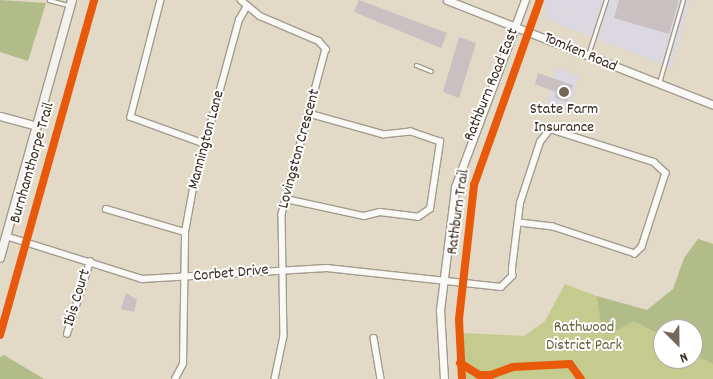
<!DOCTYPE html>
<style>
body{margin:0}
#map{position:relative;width:713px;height:379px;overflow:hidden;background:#e2d9c6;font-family:Dekko,sans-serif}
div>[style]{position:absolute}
.built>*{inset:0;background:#dcd8e2}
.green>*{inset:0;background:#c5ca8e}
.forest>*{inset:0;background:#b2bc89}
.building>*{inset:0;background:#c9c0c2}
.roads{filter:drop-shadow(1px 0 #a29b8e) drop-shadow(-1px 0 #a29b8e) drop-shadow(0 1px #a29b8e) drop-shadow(0 -1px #a29b8e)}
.service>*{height:2.5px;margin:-1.25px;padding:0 1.25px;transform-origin:1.25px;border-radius:1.25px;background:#fbf9f6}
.minor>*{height:5.5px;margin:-2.75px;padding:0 2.75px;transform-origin:2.75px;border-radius:2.75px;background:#fbf9f6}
.tertiary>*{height:7px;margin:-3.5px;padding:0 3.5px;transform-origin:3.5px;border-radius:3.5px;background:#fbf9f6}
.secondary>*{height:8px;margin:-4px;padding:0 4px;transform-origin:4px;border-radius:4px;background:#f5f1ec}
.cycleway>*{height:8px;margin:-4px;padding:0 4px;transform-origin:4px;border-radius:4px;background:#e8590c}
.dots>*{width:14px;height:14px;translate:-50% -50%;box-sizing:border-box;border:2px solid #fff;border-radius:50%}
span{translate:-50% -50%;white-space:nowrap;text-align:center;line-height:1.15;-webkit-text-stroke:4px #fff;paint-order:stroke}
.street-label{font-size:16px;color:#3b2a1e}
.poi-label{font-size:16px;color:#3b2a1e}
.park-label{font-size:16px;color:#635e35}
.north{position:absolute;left:653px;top:319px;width:50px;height:50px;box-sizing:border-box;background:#fff;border:1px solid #b1aaa5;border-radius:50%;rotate:157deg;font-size:14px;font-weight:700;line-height:20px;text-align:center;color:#3b2a1e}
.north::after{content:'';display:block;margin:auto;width:18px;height:22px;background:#756759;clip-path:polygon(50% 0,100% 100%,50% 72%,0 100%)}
</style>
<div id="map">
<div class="built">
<i style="clip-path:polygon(544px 0,690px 0,672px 68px,546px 19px)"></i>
<i style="clip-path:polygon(558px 68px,579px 76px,569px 109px,547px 102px)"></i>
</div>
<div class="green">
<i style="clip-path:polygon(evenodd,698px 239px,713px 244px,713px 379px,462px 379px,461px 333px,524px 336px,545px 321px,565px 284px,620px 305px,664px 315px,698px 239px,663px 329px,693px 329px,693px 359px,663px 359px,663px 329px)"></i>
</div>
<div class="forest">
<i style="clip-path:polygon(0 0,46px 3px,28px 61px,0 52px)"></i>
<i style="clip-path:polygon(698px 239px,713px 244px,713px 364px,693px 353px,693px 329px,663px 329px,663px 336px,634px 321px,610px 334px,601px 324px,597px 296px,647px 310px,673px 289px,684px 258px)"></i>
<i style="clip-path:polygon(4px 355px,44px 379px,0 379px,0 357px)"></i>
</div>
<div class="building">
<i style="clip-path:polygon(359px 0,447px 33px,441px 48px,354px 12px)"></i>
<i style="clip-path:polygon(619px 0,679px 0,669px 34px,614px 18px)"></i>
<i style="clip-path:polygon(459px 37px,476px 43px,459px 98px,443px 92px)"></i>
<i style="clip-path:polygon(538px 73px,573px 85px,567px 102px,555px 98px,556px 92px,535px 84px)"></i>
<i style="clip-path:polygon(126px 293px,137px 300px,134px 312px,121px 309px)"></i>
</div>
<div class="roads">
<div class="service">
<i style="left:49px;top:0;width:20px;rotate:15deg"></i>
<i style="left:588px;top:55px;width:58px;rotate:-71.9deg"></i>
<i style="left:416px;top:65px;width:16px;rotate:22deg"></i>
<i style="left:659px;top:83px;width:86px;rotate:-73.9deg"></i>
</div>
<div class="minor">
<i style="left:161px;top:0;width:121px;rotate:104.4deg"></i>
<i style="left:131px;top:117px;width:79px;rotate:20deg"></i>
<i style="left:241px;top:0;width:25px;rotate:40deg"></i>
<i style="left:260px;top:16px;width:64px;rotate:23deg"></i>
<i style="left:319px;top:41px;width:11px;rotate:49deg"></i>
<i style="left:326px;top:49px;width:171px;rotate:104.9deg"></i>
<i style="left:282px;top:214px;width:122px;rotate:89.1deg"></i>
<i style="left:284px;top:336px;width:44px;rotate:101.8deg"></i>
<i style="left:286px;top:199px;width:80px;rotate:12.3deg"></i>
<i style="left:364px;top:216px;width:16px;rotate:-14deg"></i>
<i style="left:380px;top:212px;width:38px;rotate:7deg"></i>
<i style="left:418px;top:217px;width:14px;rotate:-34deg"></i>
<i style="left:430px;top:209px;width:68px;rotate:-81.5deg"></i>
<i style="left:440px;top:142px;width:31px;rotate:-161deg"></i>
<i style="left:411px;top:132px;width:27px;rotate:174deg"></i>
<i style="left:384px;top:135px;width:78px;rotate:-164.4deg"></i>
<i style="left:106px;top:209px;width:82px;rotate:16.2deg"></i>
<i style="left:6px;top:236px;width:143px;rotate:17.5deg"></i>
<i style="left:142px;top:279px;width:185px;rotate:-3.4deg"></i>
<i style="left:327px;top:268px;width:175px;rotate:6.2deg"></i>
<i style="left:501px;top:287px;width:16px;rotate:-45deg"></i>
<i style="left:512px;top:276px;width:8px;rotate:-90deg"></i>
<i style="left:512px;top:268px;width:65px;rotate:-83deg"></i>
<i style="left:520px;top:203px;width:64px;rotate:-71.8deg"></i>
<i style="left:540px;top:142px;width:16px;rotate:-52deg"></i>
<i style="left:550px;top:129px;width:109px;rotate:17.6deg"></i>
<i style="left:654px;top:162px;width:16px;rotate:43deg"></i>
<i style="left:666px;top:173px;width:78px;rotate:108deg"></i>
<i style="left:642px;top:247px;width:10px;rotate:135deg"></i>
<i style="left:635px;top:254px;width:86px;rotate:-161.8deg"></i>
<i style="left:553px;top:227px;width:35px;rotate:-173deg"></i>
<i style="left:67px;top:334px;width:76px;rotate:-72.3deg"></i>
<i style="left:374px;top:338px;width:42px;rotate:80.3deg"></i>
<i style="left:175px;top:379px;width:17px;rotate:-62deg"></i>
<i style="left:183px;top:364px;width:132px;rotate:-89.1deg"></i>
<i style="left:185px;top:232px;width:44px;rotate:-79.5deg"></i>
<i style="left:193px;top:189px;width:175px;rotate:-74.8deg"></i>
<i style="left:239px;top:20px;width:16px;rotate:-60deg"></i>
</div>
<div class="tertiary">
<i style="left:447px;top:0;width:286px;rotate:21.5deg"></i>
<i style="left:0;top:116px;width:38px;rotate:15deg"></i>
<i style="left:444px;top:379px;width:69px;rotate:-93.3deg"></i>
<i style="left:440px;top:310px;width:124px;rotate:-83deg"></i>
<i style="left:455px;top:187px;width:200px;rotate:-69.5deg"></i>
</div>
<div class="secondary">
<i style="left:0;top:258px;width:268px;rotate:-74.4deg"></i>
</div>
</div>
<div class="cycleway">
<i style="left:0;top:335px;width:348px;rotate:-74.3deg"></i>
<i style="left:460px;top:363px;width:22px;rotate:32deg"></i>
<i style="left:479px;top:375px;width:12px"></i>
<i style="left:491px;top:375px;width:23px;rotate:-20deg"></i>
<i style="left:513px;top:367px;width:57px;rotate:-3deg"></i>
<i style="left:570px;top:364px;width:19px;rotate:54deg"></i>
<i style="left:462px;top:379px;width:60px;rotate:-92.9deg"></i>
<i style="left:459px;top:319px;width:135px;rotate:-83.6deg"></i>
<i style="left:474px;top:185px;width:196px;rotate:-70.4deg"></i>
</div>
<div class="dots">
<i style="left:564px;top:92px;background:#756759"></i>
</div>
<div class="street-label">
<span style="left:580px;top:53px;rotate:23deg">Tomken Road</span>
<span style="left:492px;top:85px;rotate:-68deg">Rathburn Road East</span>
<span style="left:207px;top:140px;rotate:-75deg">Mannington Lane</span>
<span style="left:300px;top:149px;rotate:-75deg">Lovingston Crescent</span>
<span style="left:33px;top:163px;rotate:-74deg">Burnhamthorpe Trail</span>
<span style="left:459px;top:212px;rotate:-82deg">Rathburn Trail</span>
<span style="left:231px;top:274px;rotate:-5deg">Corbet Drive</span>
<span style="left:78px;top:298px;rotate:-73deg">Ibis Court</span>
</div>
<div class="poi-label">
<span style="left:564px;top:119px">State Farm<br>Insurance</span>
</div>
<div class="park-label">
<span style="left:584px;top:337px">Rathwood<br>District Park</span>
</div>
<div class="north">N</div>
</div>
